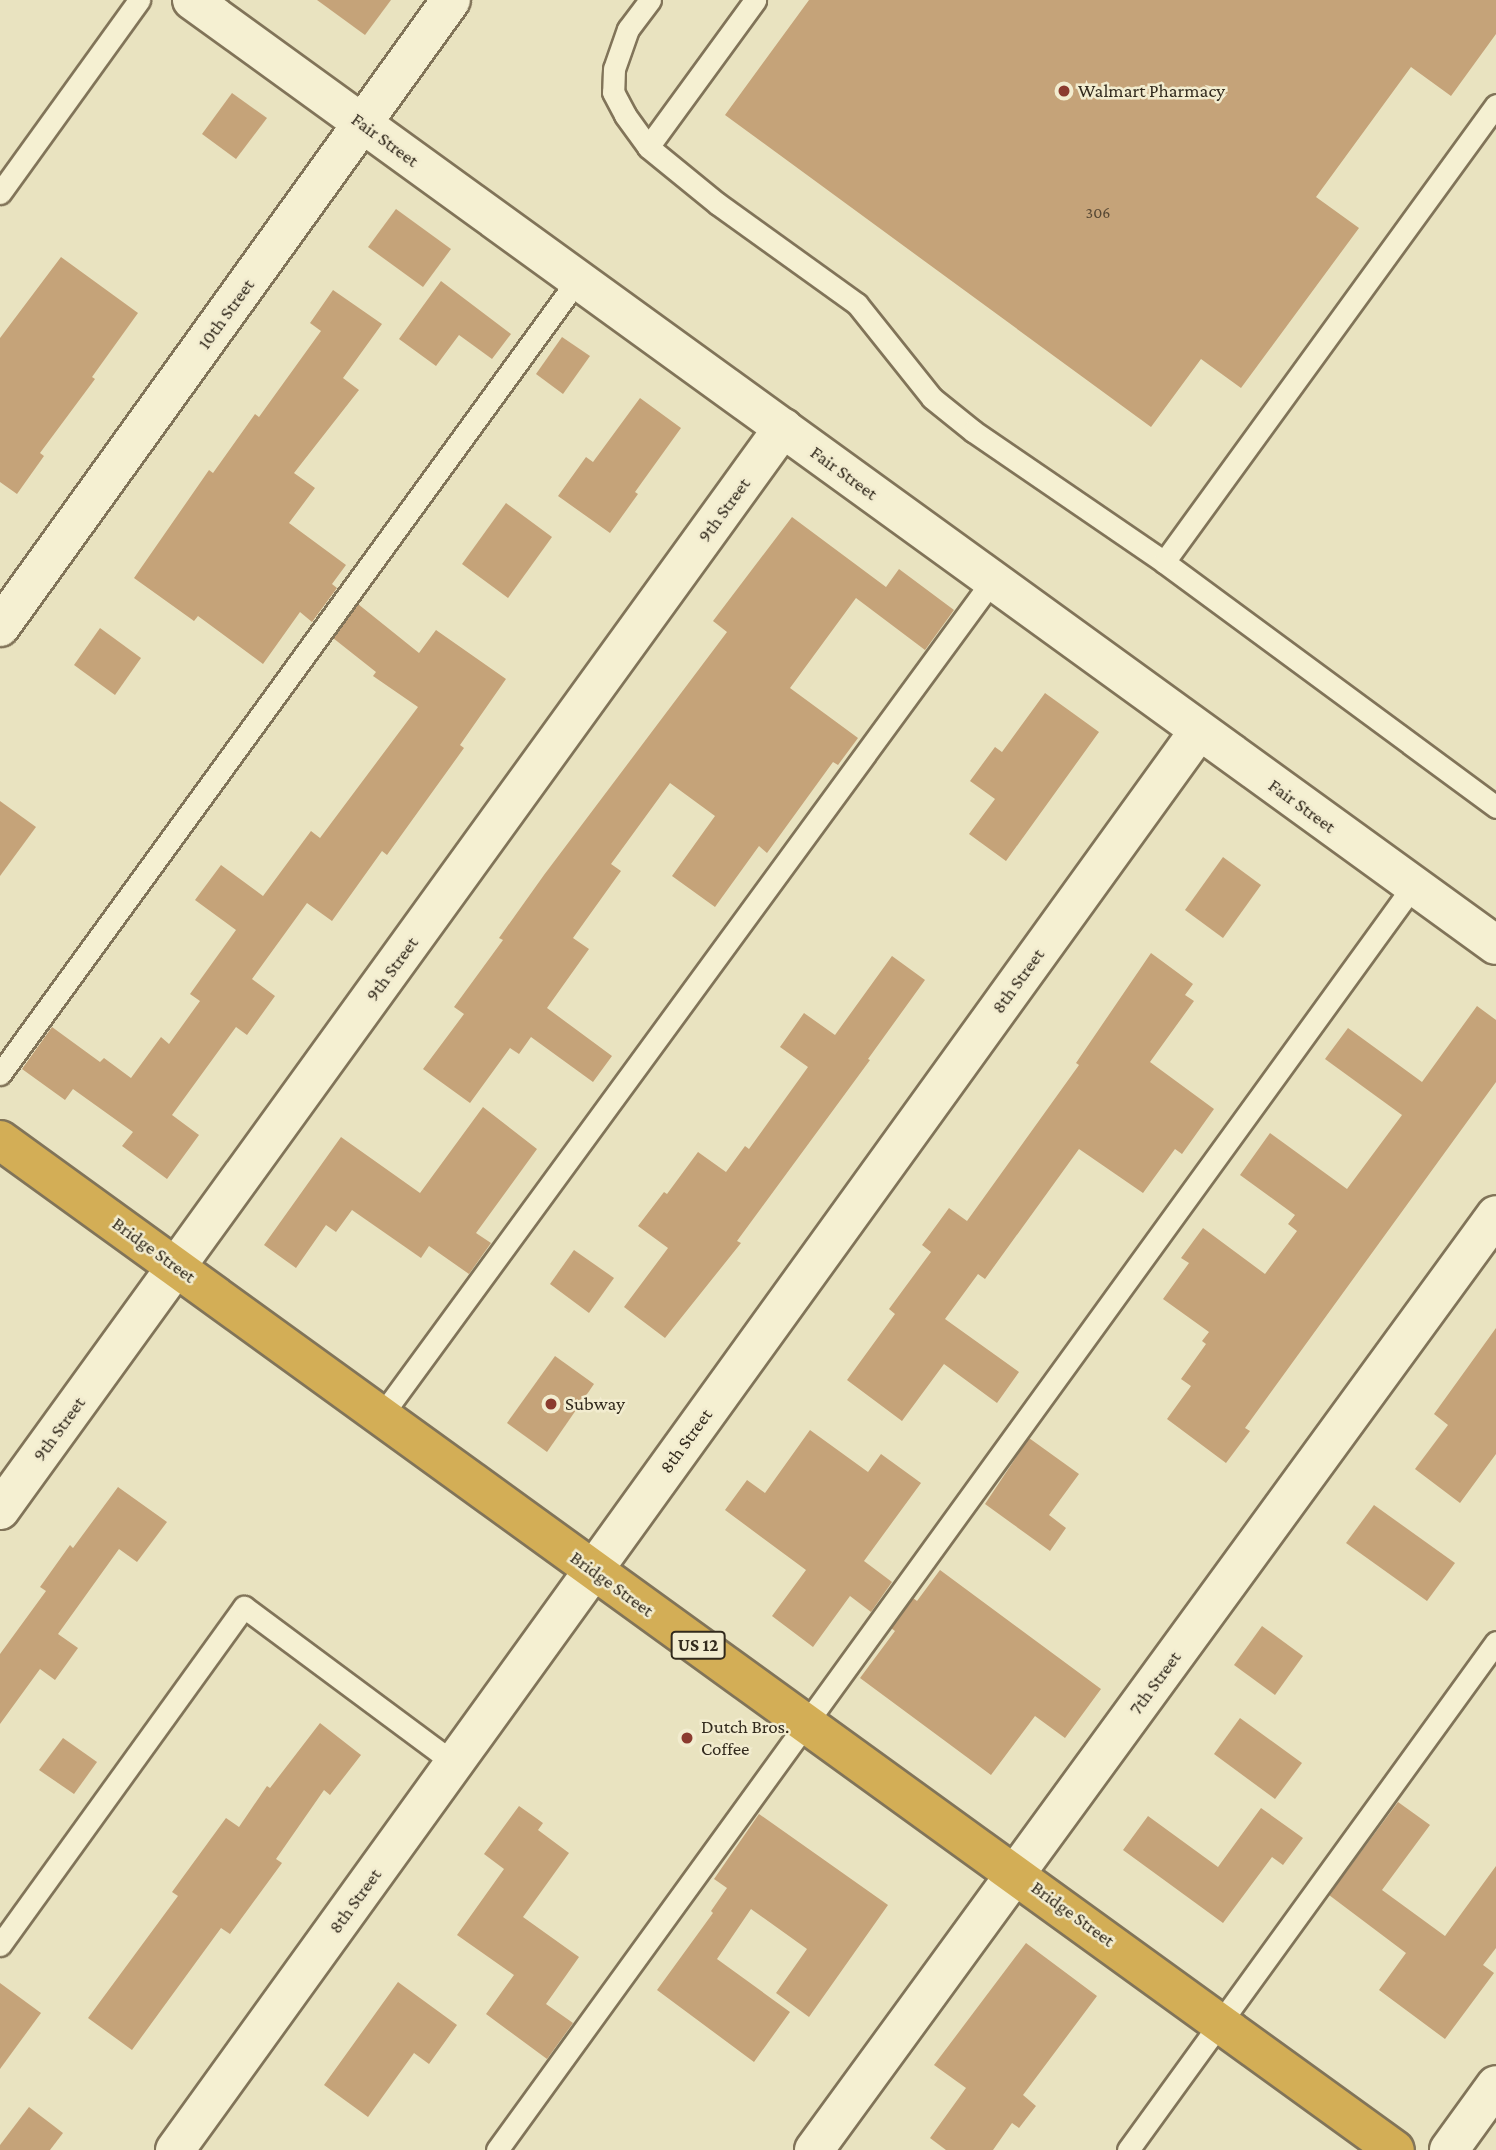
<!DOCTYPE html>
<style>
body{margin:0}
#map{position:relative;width:1496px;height:2150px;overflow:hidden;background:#e9e3c0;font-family:"Crimson Pro",serif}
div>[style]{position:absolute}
.building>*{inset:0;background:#c5a379}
.roads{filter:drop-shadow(2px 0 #817459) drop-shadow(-2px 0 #817459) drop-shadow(0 2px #817459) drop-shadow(0 -2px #817459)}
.lane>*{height:21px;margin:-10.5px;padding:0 10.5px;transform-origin:10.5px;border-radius:10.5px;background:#f5f0d2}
.street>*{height:38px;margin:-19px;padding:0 19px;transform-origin:19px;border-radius:19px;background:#f5f0d2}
.secondary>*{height:38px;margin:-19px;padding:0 19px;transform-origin:19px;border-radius:19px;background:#f5f0d2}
.highway>*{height:38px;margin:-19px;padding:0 19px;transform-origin:19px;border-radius:19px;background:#d3ae56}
.dots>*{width:19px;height:19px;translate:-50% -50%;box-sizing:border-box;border:4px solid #f2eccf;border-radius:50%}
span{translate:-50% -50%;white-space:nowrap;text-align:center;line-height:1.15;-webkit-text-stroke:5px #f2eccf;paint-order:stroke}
.number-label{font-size:16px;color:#574834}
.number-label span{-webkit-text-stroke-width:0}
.shield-label span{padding:2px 5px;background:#f2eccf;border:2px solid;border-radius:5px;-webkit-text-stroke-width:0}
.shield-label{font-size:18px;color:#322a1d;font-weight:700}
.poi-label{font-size:19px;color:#322a1d}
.left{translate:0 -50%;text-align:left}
.street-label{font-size:19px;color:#322a1d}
</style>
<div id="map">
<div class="building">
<i style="clip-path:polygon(317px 0,391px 0,365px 35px)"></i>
<i style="clip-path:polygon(809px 0,1496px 0,1496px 34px,1451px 96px,1411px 67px,1316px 197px,1359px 228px,1241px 388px,1201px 359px,1151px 427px,725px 115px)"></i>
<i style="clip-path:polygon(232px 93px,267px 118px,236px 159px,202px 134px)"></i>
<i style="clip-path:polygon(396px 209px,451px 249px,423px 287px,368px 247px)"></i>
<i style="clip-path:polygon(61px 257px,138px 313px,92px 377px,95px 379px,40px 453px,44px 456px,17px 494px,0 482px,0 338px)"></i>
<i style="clip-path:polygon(441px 281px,511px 334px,492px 359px,459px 335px,436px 366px,399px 339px)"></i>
<i style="clip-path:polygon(333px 290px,382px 324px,343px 378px,359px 390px,294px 473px,315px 488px,289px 523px,346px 565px,332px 584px,337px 588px,312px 622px,300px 612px,263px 664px,198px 616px,194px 621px,134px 578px,209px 470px,213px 473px,255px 414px,259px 417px,321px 331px,310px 323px)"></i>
<i style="clip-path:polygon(562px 337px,590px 356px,563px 394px,536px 374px)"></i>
<i style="clip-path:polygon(640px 398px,681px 428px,635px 492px,638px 494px,610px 533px,558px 496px,586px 457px,593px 462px)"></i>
<i style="clip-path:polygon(506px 503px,552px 537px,508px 598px,462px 564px)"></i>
<i style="clip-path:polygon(792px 517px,886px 587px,899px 569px,954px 610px,925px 650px,856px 598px,790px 688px,858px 738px,838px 765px,833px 762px,767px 853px,759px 846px,715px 907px,672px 876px,715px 816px,670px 783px,611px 864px,621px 871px,573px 938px,589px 949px,547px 1008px,612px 1056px,593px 1082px,531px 1037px,519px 1054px,510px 1048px,470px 1103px,423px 1069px,464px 1014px,454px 1007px,503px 940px,499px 938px,544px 875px,727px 632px,713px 621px)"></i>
<i style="clip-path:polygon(358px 604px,419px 653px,436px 630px,506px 679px,460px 745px,464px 748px,387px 855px,382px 851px,332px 921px,307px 903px,252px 979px,275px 996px,247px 1035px,236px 1027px,172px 1115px,199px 1135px,167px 1179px,122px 1146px,133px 1132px,73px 1089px,65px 1100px,22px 1069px,52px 1027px,100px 1062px,104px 1058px,131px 1078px,161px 1037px,169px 1044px,200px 1001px,190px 994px,236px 930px,195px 900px,221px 865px,263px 896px,311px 831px,320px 838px,418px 707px,373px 676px,376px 672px,333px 638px)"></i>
<i style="clip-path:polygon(100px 628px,141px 658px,115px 695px,74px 665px)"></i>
<i style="clip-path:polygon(1045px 693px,1099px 732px,1006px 861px,969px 834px,995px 799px,970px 781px,995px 747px,1002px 752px)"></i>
<i style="clip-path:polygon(0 801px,36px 827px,0 876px)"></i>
<i style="clip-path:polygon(1223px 857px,1261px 885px,1223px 938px,1185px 910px)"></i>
<i style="clip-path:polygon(1151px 953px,1193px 984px,1185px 995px,1194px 1001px,1150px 1062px,1214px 1109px,1182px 1154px,1175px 1149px,1143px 1193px,1079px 1149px,985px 1279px,978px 1274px,945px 1319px,1019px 1372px,997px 1403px,944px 1364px,902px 1421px,847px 1380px,895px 1314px,889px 1309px,931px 1252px,922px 1245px,949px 1208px,967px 1221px,1079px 1065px,1076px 1063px)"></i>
<i style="clip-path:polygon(892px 956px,925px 980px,868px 1059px,870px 1060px,737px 1241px,741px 1243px,665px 1338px,624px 1307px,668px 1248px,638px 1226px,664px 1192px,667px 1194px,698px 1152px,726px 1172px,745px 1146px,749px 1149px,808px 1067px,780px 1047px,804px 1013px,835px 1035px)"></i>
<i style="clip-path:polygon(1477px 1006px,1496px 1020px,1496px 1082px,1245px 1428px,1250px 1431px,1226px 1463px,1167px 1419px,1191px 1386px,1181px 1379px,1206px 1344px,1202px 1341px,1209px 1332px,1163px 1299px,1189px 1263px,1181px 1258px,1203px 1228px,1265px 1274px,1297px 1231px,1288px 1224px,1295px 1215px,1240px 1175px,1270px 1133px,1347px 1189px,1402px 1115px,1325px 1059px,1348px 1028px,1422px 1082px)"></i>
<i style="clip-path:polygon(483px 1107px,537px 1149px,476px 1233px,491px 1243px,469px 1274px,429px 1246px,421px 1258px,352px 1210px,336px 1232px,326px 1225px,296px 1268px,264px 1245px,341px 1137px,420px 1193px)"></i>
<i style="clip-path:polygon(574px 1250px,614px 1278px,589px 1313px,550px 1284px)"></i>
<i style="clip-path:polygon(1496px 1328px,1496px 1454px,1460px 1503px,1415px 1469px,1448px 1425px,1434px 1414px)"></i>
<i style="clip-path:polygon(555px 1356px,594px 1384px,547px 1452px,507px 1423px)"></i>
<i style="clip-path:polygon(810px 1430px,868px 1472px,881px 1454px,921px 1483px,864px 1561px,892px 1582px,871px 1612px,850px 1596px,813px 1647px,772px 1616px,806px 1570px,725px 1510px,747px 1480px,765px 1493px)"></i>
<i style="clip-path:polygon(1029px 1438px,1079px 1474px,1049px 1515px,1066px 1528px,1050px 1551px,985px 1504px)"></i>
<i style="clip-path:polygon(118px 1487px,167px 1522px,137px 1562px,119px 1549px,58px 1634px,78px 1648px,55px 1680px,40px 1669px,0 1724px,0 1654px,46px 1591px,40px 1587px,70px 1545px,73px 1548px)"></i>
<i style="clip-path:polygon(1374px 1505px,1455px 1563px,1427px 1601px,1346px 1543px)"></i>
<i style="clip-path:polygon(940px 1570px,1101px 1689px,1065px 1738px,1035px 1716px,991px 1775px,860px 1678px,895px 1631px,891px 1628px,913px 1598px,917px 1601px)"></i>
<i style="clip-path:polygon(1262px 1626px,1303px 1656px,1275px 1695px,1234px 1665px)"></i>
<i style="clip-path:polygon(1240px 1718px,1302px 1763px,1275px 1799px,1214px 1754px)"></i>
<i style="clip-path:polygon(320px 1723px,361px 1755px,330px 1795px,324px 1790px,276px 1859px,282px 1863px,230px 1934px,221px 1928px,132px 2050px,88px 2018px,178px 1896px,172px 1892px,226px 1818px,239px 1827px,267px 1786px,270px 1788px)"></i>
<i style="clip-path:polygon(63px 1738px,97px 1762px,74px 1794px,39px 1770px)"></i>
<i style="clip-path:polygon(1398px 1802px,1430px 1825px,1382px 1890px,1445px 1936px,1496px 1866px,1496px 1948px,1483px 1965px,1494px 1973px,1445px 2039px,1379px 1990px,1406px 1953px,1329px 1895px)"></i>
<i style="clip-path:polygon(519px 1806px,543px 1823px,538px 1830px,569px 1853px,523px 1917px,579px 1957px,546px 2004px,573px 2023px,547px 2059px,486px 2014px,514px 1975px,457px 1935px,504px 1869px,484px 1854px)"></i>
<i style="clip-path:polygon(1261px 1808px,1303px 1838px,1283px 1865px,1272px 1857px,1223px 1923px,1123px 1850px,1148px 1816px,1218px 1867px)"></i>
<i style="clip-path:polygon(759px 1814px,888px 1905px,809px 2017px,776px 1993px,807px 1949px,751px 1909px,717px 1959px,790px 2012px,754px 2062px,657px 1990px,713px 1913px,711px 1911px,727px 1888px,714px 1879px)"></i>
<i style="clip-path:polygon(1026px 1943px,1097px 1996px,1023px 2095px,1036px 2106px,1019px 2128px,1012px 2123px,993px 2150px,946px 2150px,930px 2138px,966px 2088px,934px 2065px)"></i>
<i style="clip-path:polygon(398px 1982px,457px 2025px,429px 2064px,414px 2053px,368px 2117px,324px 2085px)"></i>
<i style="clip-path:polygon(0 1983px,41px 2013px,0 2069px)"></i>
<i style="clip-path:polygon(29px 2107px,63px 2133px,50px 2150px,0 2150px,0 2145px)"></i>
</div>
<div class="roads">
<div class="lane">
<i style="left:650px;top:0;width:36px;rotate:127deg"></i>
<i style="left:628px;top:29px;width:42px;rotate:109.3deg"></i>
<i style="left:614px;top:69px;width:23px;rotate:92deg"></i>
<i style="left:613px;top:92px;width:26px;rotate:62deg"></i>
<i style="left:625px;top:115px;width:39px;rotate:54deg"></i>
<i style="left:648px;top:147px;width:90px;rotate:39.2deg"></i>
<i style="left:718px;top:204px;width:171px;rotate:35.7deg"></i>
<i style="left:857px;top:304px;width:120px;rotate:51.4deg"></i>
<i style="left:932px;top:398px;width:53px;rotate:38.8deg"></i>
<i style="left:973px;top:431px;width:232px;rotate:34.4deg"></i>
<i style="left:1496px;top:105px;width:565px;rotate:126deg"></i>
<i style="left:1164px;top:562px;width:413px;rotate:36.4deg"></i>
<i style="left:648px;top:147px;width:182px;rotate:-53.9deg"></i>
<i style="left:0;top:193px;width:238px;rotate:-54.2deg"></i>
<i style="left:0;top:1074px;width:983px;rotate:-53.98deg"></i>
<i style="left:381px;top:1416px;width:1035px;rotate:-53.81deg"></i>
<i style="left:0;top:1945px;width:417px;rotate:-54.2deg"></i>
<i style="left:244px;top:1607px;width:262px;rotate:36.6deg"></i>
<i style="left:497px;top:2150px;width:1561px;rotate:-54.07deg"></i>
<i style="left:1128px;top:2150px;width:627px;rotate:-54.08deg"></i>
</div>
<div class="street">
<i style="left:0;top:627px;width:772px;rotate:-54.27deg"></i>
<i style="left:0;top:1510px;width:1336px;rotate:-54.11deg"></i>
<i style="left:175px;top:2150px;width:1749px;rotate:-54.19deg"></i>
<i style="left:814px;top:2150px;width:1157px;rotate:-53.89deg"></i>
<i style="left:1449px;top:2150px;width:80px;rotate:-54.1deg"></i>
</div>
<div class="secondary">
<i style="left:192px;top:0;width:1610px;rotate:35.93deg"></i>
</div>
<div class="highway">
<i style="left:0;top:1140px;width:1722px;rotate:35.91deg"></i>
</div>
</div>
<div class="dots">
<i style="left:1064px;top:91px;background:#8b3b2f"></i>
<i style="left:551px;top:1404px;background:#8b3b2f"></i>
<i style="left:687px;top:1738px;background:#8b3b2f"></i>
</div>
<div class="number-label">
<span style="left:1098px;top:213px">306</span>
</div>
<div class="shield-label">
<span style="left:698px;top:1645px">US 12</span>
</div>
<div class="poi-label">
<span class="left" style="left:1078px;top:91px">Walmart Pharmacy</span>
<span class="left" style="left:565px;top:1404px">Subway</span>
<span class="left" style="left:701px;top:1738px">Dutch Bros.<br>Coffee</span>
</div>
<div class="street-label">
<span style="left:385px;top:140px;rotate:36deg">Fair Street</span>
<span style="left:226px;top:314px;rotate:-54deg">10th Street</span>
<span style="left:844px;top:473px;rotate:36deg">Fair Street</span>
<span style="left:724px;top:510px;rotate:-54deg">9th Street</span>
<span style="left:1302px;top:806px;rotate:36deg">Fair Street</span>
<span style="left:392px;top:969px;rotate:-54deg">9th Street</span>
<span style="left:1018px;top:981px;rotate:-54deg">8th Street</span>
<span style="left:154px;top:1250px;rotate:36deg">Bridge Street</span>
<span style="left:59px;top:1429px;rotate:-54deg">9th Street</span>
<span style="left:686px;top:1441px;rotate:-54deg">8th Street</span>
<span style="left:612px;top:1584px;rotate:36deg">Bridge Street</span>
<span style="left:1155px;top:1683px;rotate:-54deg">7th Street</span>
<span style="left:355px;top:1901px;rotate:-54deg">8th Street</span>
<span style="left:1073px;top:1914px;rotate:36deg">Bridge Street</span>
</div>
</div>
